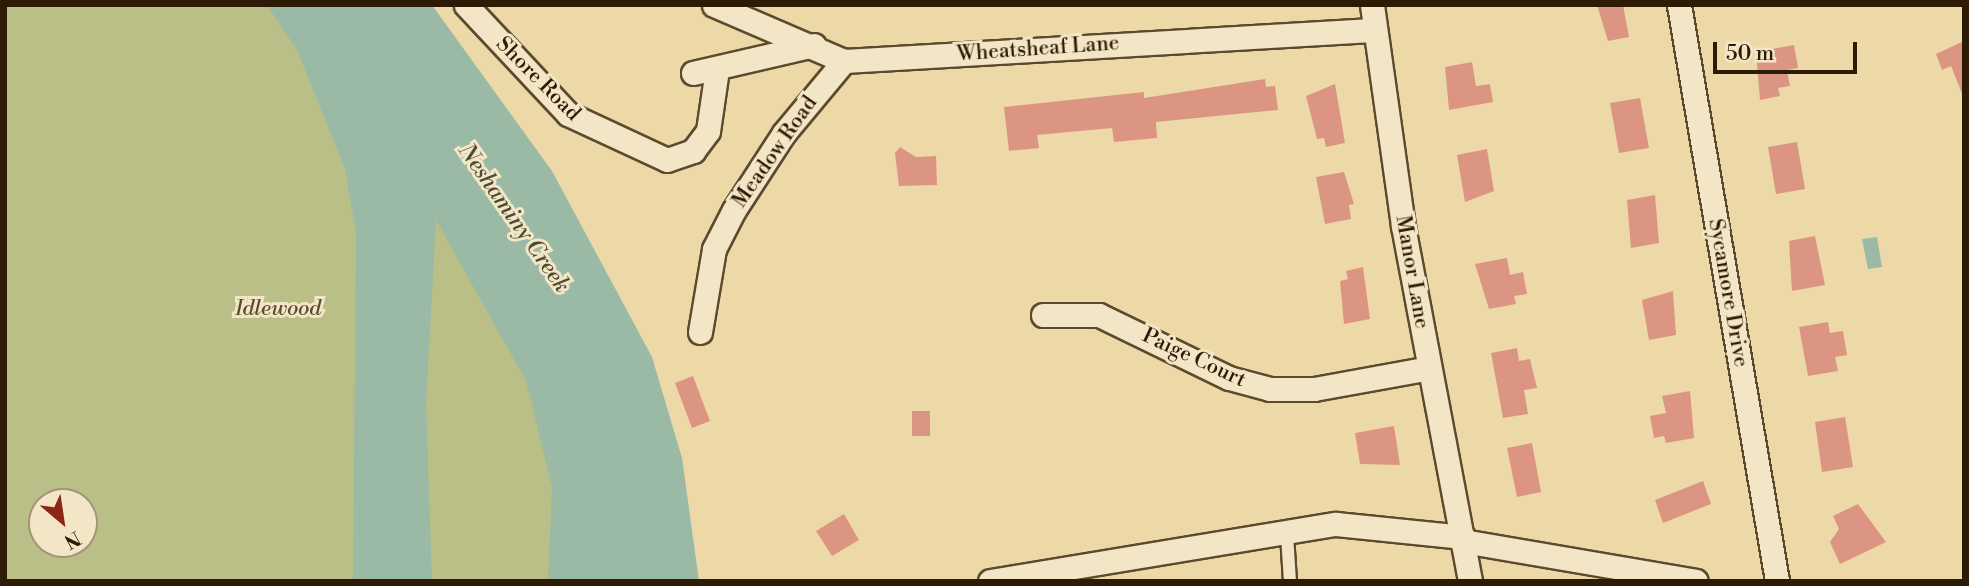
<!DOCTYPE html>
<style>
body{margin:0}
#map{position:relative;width:1969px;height:586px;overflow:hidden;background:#edd9a7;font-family:"Libre Bodoni",serif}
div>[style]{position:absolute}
.green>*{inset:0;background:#b9bf87}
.water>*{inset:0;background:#9abaa5}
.building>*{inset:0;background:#dd9583}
.roads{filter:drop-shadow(2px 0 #5d4a2e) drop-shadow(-2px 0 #5d4a2e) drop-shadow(0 2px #5d4a2e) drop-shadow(0 -2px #5d4a2e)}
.lane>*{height:12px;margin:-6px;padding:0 6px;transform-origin:6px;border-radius:6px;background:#f3e6c6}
.street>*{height:23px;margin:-11.5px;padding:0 11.5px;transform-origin:11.5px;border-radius:11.5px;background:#f3e6c6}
span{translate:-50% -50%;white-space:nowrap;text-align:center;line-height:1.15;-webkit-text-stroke:6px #f3e6c6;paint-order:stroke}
.street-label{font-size:21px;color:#2d1b05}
.park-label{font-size:21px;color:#574c2c;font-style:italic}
.water-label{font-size:23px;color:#4e4b35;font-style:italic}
.frame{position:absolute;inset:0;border:7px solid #2d1b05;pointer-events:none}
.north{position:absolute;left:28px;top:488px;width:70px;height:70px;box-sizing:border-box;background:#f3e6c6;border:2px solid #a49579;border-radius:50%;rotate:151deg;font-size:19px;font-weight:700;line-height:28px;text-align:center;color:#2d1b05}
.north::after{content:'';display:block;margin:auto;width:24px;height:32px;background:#8f2418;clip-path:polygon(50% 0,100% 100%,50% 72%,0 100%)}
.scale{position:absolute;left:1713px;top:42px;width:144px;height:32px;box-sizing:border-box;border:4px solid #2d1b05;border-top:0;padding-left:9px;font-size:21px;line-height:24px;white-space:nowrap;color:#2d1b05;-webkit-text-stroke:5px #f3e6c6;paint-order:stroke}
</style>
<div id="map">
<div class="green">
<i style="clip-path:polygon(evenodd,5px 5px,401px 5px,647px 581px,5px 581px,5px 5px,42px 502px,84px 502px,84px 544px,42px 544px,42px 502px)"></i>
</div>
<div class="water">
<i style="clip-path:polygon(267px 5px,432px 5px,552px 171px,652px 357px,682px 458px,699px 581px,548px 581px,552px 487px,526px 381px,436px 220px,426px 403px,432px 581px,353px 581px,356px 232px,345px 169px,297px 50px)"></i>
<i style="clip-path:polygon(1877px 237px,1882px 267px,1868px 269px,1862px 239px)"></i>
</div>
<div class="building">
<i style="clip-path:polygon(1597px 5px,1623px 5px,1629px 37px,1608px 41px)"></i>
<i style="clip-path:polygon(1964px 41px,1964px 95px,1963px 96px,1951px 66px,1942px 70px,1936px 54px)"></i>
<i style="clip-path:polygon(1794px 45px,1798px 68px,1787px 70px,1790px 86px,1778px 88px,1780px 96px,1760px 100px,1756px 52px)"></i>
<i style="clip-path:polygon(1472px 62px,1476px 86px,1490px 84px,1493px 102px,1449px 110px,1445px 67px)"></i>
<i style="clip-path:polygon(1265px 79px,1266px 87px,1275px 86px,1278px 110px,1156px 122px,1157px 138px,1114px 142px,1112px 128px,1037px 135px,1039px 148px,1009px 151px,1004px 107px,1144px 92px,1144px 98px)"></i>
<i style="clip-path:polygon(1335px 84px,1345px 143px,1326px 147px,1324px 138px,1317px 139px,1306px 96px)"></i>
<i style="clip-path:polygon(1640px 98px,1649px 148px,1619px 153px,1610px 103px)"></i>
<i style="clip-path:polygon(1797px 142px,1805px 189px,1776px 194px,1768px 147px)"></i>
<i style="clip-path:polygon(900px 147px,916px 157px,936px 156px,937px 185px,899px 186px,895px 153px)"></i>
<i style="clip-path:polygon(1487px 149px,1494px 191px,1465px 202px,1457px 155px)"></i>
<i style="clip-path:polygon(1344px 172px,1354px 204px,1349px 205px,1351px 219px,1325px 224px,1316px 177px)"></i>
<i style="clip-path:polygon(1655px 195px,1659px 243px,1631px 248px,1627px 200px)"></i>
<i style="clip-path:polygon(1815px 236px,1825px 285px,1792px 291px,1789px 241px)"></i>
<i style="clip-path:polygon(1507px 258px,1510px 275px,1523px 272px,1527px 294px,1514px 296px,1516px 304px,1489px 309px,1475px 264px)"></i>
<i style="clip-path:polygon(1363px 267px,1370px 319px,1344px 324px,1340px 281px,1348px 279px,1346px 271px)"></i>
<i style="clip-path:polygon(1673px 291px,1676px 335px,1649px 340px,1642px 300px)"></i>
<i style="clip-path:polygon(1828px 322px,1830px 333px,1843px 331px,1847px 355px,1835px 357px,1838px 371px,1808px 376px,1799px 327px)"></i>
<i style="clip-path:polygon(1517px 348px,1519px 361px,1530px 359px,1537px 388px,1524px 390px,1528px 414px,1503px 418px,1491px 353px)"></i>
<i style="clip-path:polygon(693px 376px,710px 421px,692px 428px,675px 383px)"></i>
<i style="clip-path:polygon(1690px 391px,1694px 438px,1666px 443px,1664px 436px,1654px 438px,1650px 416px,1666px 413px,1662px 396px)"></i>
<i style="clip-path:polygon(912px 411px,930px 411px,930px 436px,912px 436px)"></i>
<i style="clip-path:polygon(1845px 417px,1853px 467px,1822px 472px,1815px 422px)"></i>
<i style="clip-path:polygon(1394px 426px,1400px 465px,1360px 464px,1355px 433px)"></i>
<i style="clip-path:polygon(1532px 443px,1541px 492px,1517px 497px,1507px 448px)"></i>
<i style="clip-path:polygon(1703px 481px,1711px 504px,1663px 523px,1655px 500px)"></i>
<i style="clip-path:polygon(1858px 504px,1886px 542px,1840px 564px,1830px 542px,1839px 529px,1833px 516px)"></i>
<i style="clip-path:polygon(844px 514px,859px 540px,832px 556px,816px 531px)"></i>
</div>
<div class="roads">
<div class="lane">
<i style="left:1287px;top:535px;width:46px;rotate:86.3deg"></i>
</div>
<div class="street">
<i style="left:466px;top:5px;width:149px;rotate:46.9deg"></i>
<i style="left:568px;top:114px;width:109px;rotate:24.9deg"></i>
<i style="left:667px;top:160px;width:28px;rotate:-19deg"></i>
<i style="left:693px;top:151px;width:25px;rotate:-53deg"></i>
<i style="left:708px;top:131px;width:63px;rotate:-81.7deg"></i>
<i style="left:714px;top:5px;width:142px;rotate:23.3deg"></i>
<i style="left:844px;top:61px;width:529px;rotate:-3.36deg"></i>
<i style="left:1372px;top:5px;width:223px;rotate:82deg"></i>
<i style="left:1403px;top:226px;width:361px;rotate:79.3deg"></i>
<i style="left:1679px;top:5px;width:584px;rotate:80.34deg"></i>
<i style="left:693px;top:73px;width:124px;rotate:-13deg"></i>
<i style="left:1043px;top:315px;width:56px"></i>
<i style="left:1099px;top:315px;width:144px;rotate:25.9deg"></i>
<i style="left:1229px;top:378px;width:42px;rotate:15deg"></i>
<i style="left:1270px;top:389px;width:44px"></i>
<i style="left:1314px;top:389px;width:117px;rotate:-10.3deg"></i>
<i style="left:700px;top:332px;width:84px;rotate:-80.4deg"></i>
<i style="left:714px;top:249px;width:44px;rotate:-62.9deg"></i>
<i style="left:734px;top:210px;width:92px;rotate:-57deg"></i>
<i style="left:784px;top:133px;width:94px;rotate:-50.2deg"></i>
<i style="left:1463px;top:541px;width:236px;rotate:9.7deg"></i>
<i style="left:990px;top:581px;width:351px;rotate:-9.4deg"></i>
<i style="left:1336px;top:524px;width:128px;rotate:5.8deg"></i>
</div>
</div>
<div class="street-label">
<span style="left:1038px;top:49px;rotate:-4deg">Wheatsheaf Lane</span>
<span style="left:538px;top:79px;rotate:45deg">Shore Road</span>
<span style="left:775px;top:152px;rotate:-55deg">Meadow Road</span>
<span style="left:1412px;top:272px;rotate:80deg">Manor Lane</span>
<span style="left:1728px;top:293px;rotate:80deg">Sycamore Drive</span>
<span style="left:1194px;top:358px;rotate:25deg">Paige Court</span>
</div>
<div class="park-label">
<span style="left:278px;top:309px">Idlewood</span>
</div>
<div class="water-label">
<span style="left:514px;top:218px;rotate:55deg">Neshaminy Creek</span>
</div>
<div class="frame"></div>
<div class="north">N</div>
<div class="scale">50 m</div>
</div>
